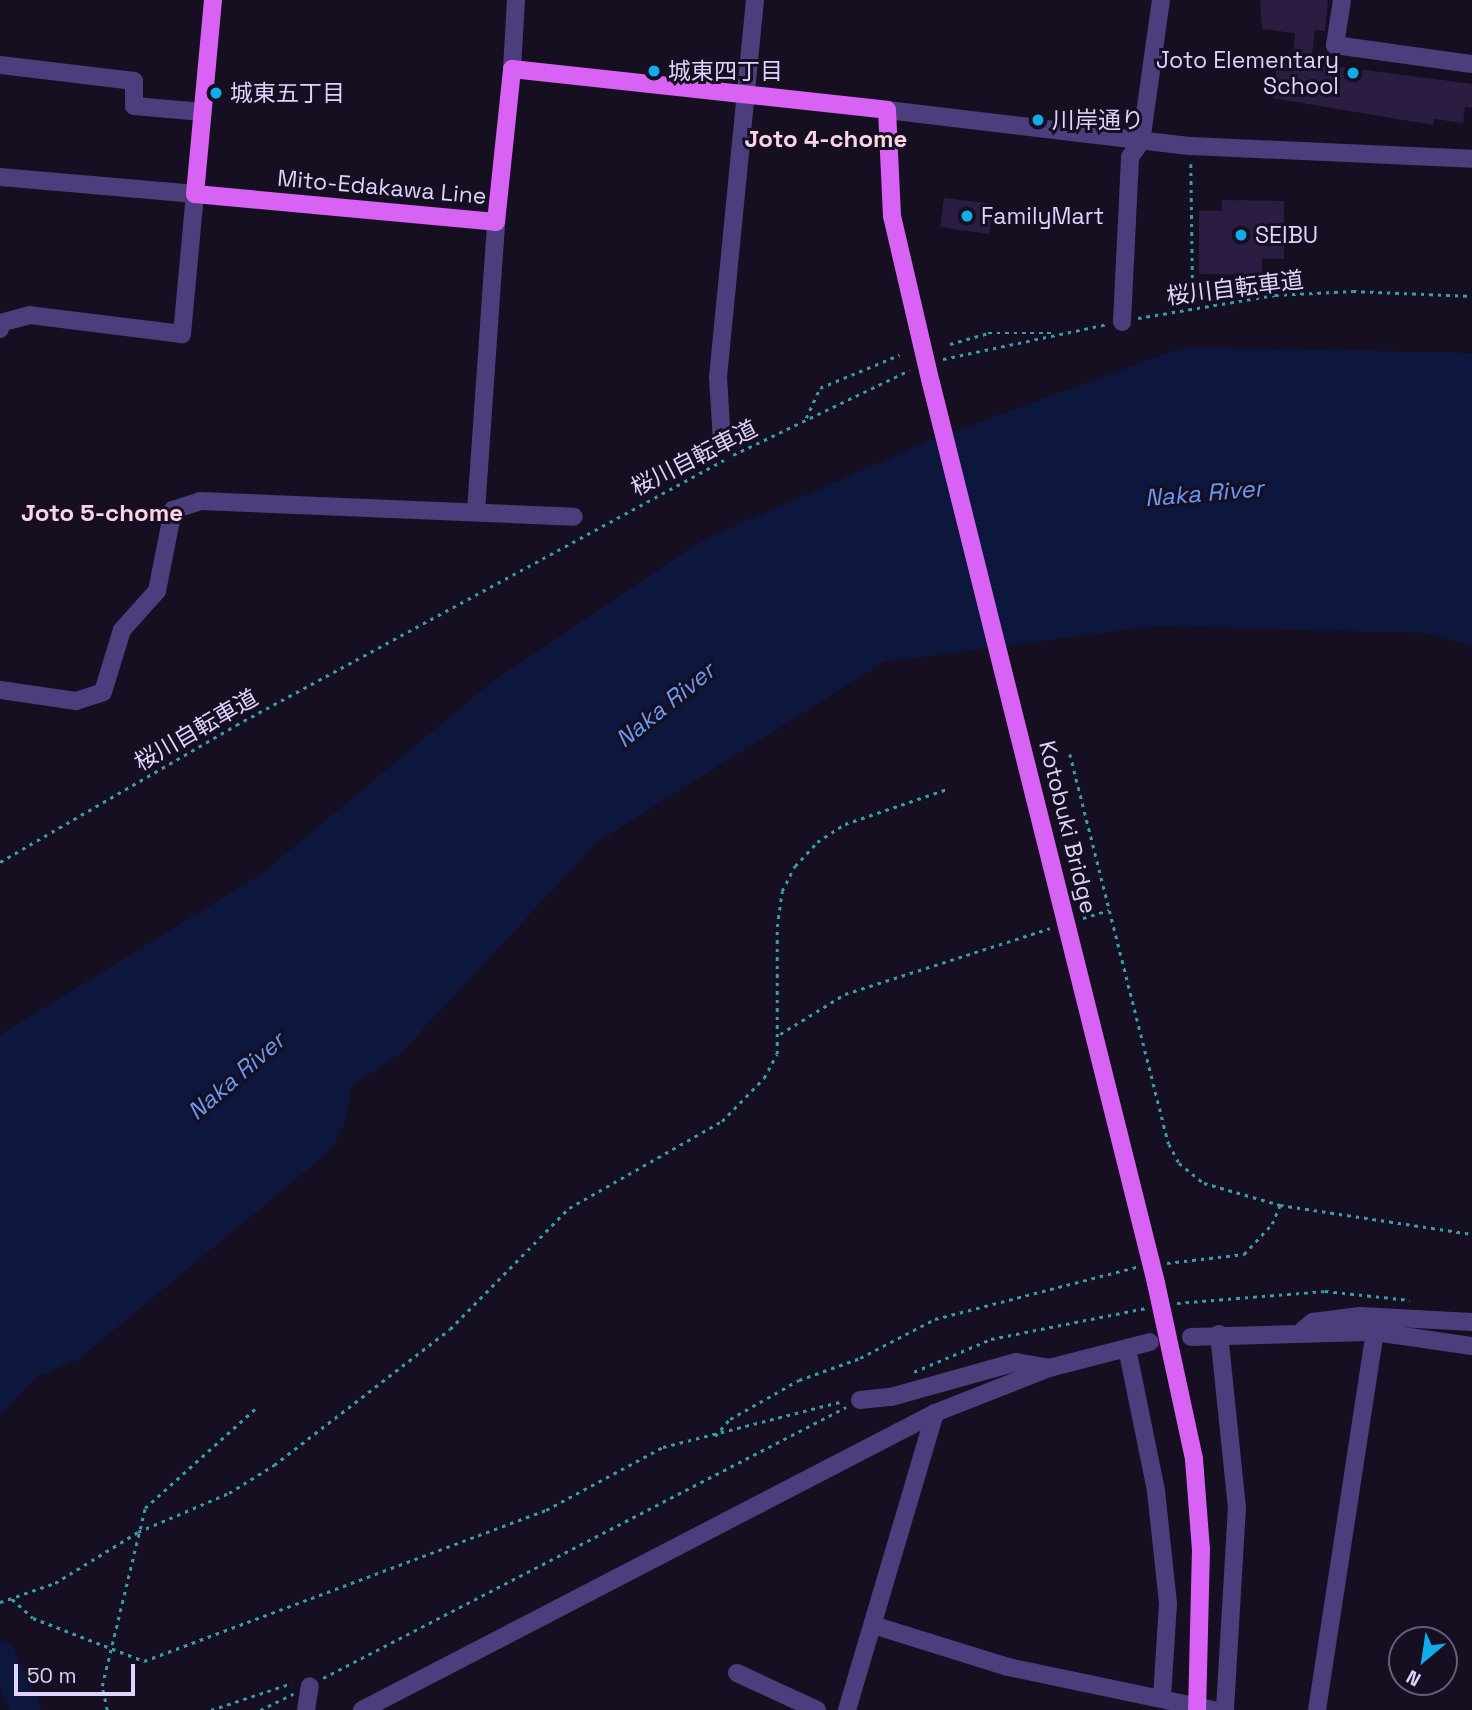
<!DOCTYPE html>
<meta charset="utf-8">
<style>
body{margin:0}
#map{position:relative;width:1472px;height:1710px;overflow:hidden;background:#160f21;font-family:"Space Grotesk","Noto Sans JP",sans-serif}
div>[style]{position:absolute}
.water>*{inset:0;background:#0d163c}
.river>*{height:30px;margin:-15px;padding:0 15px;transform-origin:15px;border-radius:15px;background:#0d163c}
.building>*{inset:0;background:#2b1d41}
.path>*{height:2.5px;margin-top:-1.25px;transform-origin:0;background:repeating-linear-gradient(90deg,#379dab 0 3.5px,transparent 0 8.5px)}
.minor>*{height:18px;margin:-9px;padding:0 9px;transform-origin:9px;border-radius:9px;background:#4c3e7d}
.major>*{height:18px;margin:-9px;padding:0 9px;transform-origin:9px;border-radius:9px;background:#d862f4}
.major-bridge>*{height:18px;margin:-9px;padding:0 9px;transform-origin:9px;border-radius:9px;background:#d862f4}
.dots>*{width:19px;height:19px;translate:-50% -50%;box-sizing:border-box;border:4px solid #160f21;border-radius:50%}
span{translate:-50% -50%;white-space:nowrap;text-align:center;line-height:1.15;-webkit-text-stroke:6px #160f21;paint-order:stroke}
.poi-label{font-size:23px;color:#dfd3fc}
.right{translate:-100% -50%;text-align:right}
.left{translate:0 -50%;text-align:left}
.street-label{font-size:23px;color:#dfd3fc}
.neighbourhood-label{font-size:24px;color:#fcd4e6;font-weight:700}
.water-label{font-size:24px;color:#6899f4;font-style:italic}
.north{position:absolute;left:1388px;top:1626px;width:70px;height:70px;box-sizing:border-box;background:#160f21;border:2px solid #665d79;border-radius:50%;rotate:209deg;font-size:19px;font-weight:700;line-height:28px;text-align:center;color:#dfd3fc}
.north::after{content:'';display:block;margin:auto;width:24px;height:32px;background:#11ace9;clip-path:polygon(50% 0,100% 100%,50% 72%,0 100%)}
.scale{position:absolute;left:14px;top:1664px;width:121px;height:32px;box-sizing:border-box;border:4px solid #dfd3fc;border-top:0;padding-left:9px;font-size:21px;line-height:24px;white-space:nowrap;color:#dfd3fc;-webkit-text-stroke:5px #160f21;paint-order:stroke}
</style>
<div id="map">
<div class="water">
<i style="clip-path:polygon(1184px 347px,1472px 353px,1472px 646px,1425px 633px,1155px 626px,884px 662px,597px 842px,400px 1054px,352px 1086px,345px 1121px,332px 1149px,79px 1359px,35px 1378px,0 1416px,0 1035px,260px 875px,493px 681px,701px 541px,931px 440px)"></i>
</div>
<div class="river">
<i style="left:0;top:1655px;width:61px;rotate:64.7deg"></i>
</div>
<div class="building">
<i style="clip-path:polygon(1260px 0,1328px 0,1325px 31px,1315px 30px,1311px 63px,1472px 84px,1472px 108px,1465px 107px,1463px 123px,1434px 119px,1433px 125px,1273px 98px,1278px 58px,1293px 60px,1295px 33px,1262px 29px)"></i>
<i style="clip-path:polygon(944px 198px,993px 204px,989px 234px,940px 227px)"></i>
<i style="clip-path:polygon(1222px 200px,1284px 201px,1284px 259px,1262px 259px,1262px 275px,1199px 274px,1199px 211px,1222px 211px)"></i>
</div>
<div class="path">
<i style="left:1191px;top:164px;width:140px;rotate:89.2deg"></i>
<i style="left:1138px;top:318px;width:139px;rotate:-9.5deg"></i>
<i style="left:1275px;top:295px;width:78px;rotate:-2.9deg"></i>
<i style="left:1353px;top:291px;width:119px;rotate:2.4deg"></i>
<i style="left:950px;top:344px;width:40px;rotate:-16deg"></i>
<i style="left:988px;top:333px;width:66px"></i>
<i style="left:943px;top:359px;width:169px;rotate:-12deg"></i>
<i style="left:806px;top:418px;width:33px;rotate:-65deg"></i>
<i style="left:820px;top:388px;width:86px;rotate:-22.7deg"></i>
<i style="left:733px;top:455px;width:196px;rotate:-25.7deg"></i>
<i style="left:1070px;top:754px;width:402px;rotate:75.8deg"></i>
<i style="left:1169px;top:1144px;width:21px;rotate:62deg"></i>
<i style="left:1179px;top:1163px;width:32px;rotate:39deg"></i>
<i style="left:1204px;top:1183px;width:79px;rotate:16.1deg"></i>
<i style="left:1280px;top:1205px;width:194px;rotate:8.6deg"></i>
<i style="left:0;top:862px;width:273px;rotate:-30.1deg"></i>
<i style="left:236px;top:725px;width:555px;rotate:-28.5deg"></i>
<i style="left:1083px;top:918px;width:27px;rotate:-17deg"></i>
<i style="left:780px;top:1034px;width:76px;rotate:-31.6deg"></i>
<i style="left:845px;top:994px;width:215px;rotate:-17.8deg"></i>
<i style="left:1167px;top:1263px;width:78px;rotate:-6.7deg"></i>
<i style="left:1244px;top:1254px;width:41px;rotate:-47deg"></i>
<i style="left:1272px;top:1224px;width:21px;rotate:-67deg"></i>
<i style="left:1177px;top:1303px;width:148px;rotate:-4.6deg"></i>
<i style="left:1325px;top:1291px;width:85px;rotate:6deg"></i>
<i style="left:914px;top:1372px;width:84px;rotate:-23.2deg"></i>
<i style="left:991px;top:1339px;width:158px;rotate:-11.3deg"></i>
<i style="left:715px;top:1436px;width:23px;rotate:-49deg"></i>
<i style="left:730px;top:1419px;width:79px;rotate:-29.5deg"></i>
<i style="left:799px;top:1380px;width:65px;rotate:-19.8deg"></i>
<i style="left:860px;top:1358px;width:85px;rotate:-27.5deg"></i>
<i style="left:935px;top:1319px;width:208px;rotate:-14.5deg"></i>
<i style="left:12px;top:1599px;width:28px;rotate:42deg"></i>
<i style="left:33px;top:1618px;width:119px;rotate:21.2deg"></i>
<i style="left:144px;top:1661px;width:429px;rotate:-20.6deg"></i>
<i style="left:546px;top:1510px;width:133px;rotate:-28.3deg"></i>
<i style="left:663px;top:1447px;width:186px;rotate:-14.3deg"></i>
<i style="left:0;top:1602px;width:58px;rotate:-19.1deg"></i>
<i style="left:55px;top:1583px;width:97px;rotate:-31.6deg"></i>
<i style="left:138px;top:1532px;width:99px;rotate:-23.2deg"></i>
<i style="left:229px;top:1493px;width:53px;rotate:-31.9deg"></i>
<i style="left:274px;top:1465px;width:222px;rotate:-37.7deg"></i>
<i style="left:450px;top:1329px;width:170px;rotate:-45.5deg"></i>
<i style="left:569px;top:1208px;width:176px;rotate:-29.6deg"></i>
<i style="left:722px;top:1121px;width:60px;rotate:-45.7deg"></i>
<i style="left:764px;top:1078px;width:27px;rotate:-62deg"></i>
<i style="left:777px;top:1054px;width:127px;rotate:-90deg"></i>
<i style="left:777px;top:927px;width:36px;rotate:-82deg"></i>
<i style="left:782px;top:891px;width:28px;rotate:-63deg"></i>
<i style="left:795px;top:866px;width:33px;rotate:-47deg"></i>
<i style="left:817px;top:842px;width:33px;rotate:-33deg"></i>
<i style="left:845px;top:824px;width:108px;rotate:-18.9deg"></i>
<i style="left:323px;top:1678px;width:589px;rotate:-27.39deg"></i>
<i style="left:107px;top:1710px;width:25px;rotate:-102deg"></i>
<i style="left:102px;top:1686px;width:183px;rotate:-76.4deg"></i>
<i style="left:145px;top:1508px;width:151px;rotate:-42deg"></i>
<i style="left:211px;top:1710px;width:85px;rotate:-18.4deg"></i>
<i style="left:260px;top:1710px;width:37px;rotate:-26deg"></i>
</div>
<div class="minor">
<i style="left:1342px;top:0;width:46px;rotate:98.8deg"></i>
<i style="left:1335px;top:45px;width:138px;rotate:7.9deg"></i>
<i style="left:0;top:65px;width:135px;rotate:6.8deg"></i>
<i style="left:134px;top:81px;width:25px;rotate:90deg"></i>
<i style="left:134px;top:106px;width:69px;rotate:5deg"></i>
<i style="left:512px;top:69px;width:69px;rotate:-86.7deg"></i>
<i style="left:887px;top:110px;width:306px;rotate:6.8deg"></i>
<i style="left:1191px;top:146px;width:281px;rotate:2.6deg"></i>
<i style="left:0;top:177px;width:196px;rotate:5deg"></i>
<i style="left:195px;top:194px;width:141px;rotate:95.3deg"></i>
<i style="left:182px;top:334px;width:153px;rotate:-172.9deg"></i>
<i style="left:30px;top:315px;width:30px;rotate:165deg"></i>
<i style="left:1px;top:323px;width:6px;rotate:99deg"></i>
<i style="left:1122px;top:322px;width:165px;rotate:-87.2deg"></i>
<i style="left:1130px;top:157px;width:19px;rotate:-54deg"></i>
<i style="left:1141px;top:142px;width:143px;rotate:-82deg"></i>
<i style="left:722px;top:442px;width:65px;rotate:-93.5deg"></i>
<i style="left:718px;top:377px;width:379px;rotate:-84.4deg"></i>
<i style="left:476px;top:511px;width:290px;rotate:-86deg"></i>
<i style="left:0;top:690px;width:77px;rotate:8.2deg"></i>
<i style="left:76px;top:701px;width:28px;rotate:-18deg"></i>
<i style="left:103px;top:692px;width:65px;rotate:-73deg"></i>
<i style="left:122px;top:630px;width:52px;rotate:-48.1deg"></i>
<i style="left:157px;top:591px;width:83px;rotate:-78.8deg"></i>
<i style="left:173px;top:510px;width:28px;rotate:-18deg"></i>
<i style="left:200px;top:501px;width:374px;rotate:2.4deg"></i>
<i style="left:1303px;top:1330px;width:13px;rotate:-39deg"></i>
<i style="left:1313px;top:1322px;width:47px;rotate:-7.3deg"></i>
<i style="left:1360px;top:1316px;width:112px;rotate:3.1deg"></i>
<i style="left:1219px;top:1334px;width:174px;rotate:84.1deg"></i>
<i style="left:1237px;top:1507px;width:203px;rotate:93.4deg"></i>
<i style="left:1191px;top:1337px;width:184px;rotate:-1.6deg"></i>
<i style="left:1375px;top:1332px;width:98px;rotate:8.2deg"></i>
<i style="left:1127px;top:1348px;width:146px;rotate:78.5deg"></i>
<i style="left:1156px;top:1491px;width:114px;rotate:83.9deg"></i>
<i style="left:1168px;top:1604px;width:92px;rotate:93.7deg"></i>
<i style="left:860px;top:1400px;width:31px;rotate:-6deg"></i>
<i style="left:891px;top:1397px;width:130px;rotate:-15.6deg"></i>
<i style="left:1016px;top:1362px;width:34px;rotate:10deg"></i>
<i style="left:873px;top:1625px;width:141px;rotate:17.3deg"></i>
<i style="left:1008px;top:1667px;width:210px;rotate:11.8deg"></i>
<i style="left:737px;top:1673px;width:88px;rotate:24.8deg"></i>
<i style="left:306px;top:1710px;width:24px;rotate:-81deg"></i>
<i style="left:362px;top:1710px;width:645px;rotate:-27.4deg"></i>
<i style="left:935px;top:1413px;width:123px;rotate:-21.5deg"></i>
<i style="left:1049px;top:1368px;width:104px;rotate:-14.4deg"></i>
<i style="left:847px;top:1710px;width:310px;rotate:-73.5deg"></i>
<i style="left:1317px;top:1710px;width:382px;rotate:-81.3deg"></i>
</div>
<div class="major">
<i style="left:213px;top:0;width:195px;rotate:95.3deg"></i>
<i style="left:195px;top:194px;width:302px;rotate:5.3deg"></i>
<i style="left:496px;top:222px;width:154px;rotate:-84deg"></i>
<i style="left:512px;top:69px;width:377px;rotate:6.2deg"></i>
<i style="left:887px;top:110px;width:106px;rotate:87.3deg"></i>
<i style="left:892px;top:216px;width:171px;rotate:76.9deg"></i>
<i style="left:1156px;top:1283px;width:180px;rotate:77.8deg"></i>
<i style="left:1194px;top:1459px;width:90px;rotate:85.6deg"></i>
<i style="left:1201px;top:1549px;width:161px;rotate:91.4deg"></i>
</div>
<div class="major-bridge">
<i style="left:931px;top:383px;width:928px;rotate:75.96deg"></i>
</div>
<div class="dots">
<i style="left:654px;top:71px;background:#11ace9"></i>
<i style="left:1353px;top:73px;background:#11ace9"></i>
<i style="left:216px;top:93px;background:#11ace9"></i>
<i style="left:1038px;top:120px;background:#11ace9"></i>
<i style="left:967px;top:216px;background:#11ace9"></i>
<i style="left:1241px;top:235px;background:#11ace9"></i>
</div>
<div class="poi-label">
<span class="right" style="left:1339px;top:73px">Joto Elementary<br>School</span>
<span class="left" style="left:668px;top:71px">城東四丁目</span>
<span class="left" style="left:230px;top:93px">城東五丁目</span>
<span class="left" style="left:1052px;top:120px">川岸通り</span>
<span class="left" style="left:981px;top:216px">FamilyMart</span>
<span class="left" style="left:1255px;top:235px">SEIBU</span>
</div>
<div class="street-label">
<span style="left:382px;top:187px;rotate:5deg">Mito-Edakawa Line</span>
<span style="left:1235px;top:288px;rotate:-7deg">桜川自転車道</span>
<span style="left:694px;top:458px;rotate:-27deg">桜川自転車道</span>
<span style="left:196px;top:730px;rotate:-30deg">桜川自転車道</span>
<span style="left:1068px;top:827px;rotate:76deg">Kotobuki Bridge</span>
</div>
<div class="neighbourhood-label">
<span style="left:826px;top:139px">Joto 4-chome</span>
<span style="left:102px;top:513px">Joto 5-chome</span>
</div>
<div class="water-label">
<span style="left:1204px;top:493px;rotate:-5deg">Naka River</span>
<span style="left:665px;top:705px;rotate:-39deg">Naka River</span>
<span style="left:236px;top:1076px;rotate:-41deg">Naka River</span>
</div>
<div class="north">N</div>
<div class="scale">50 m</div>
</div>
